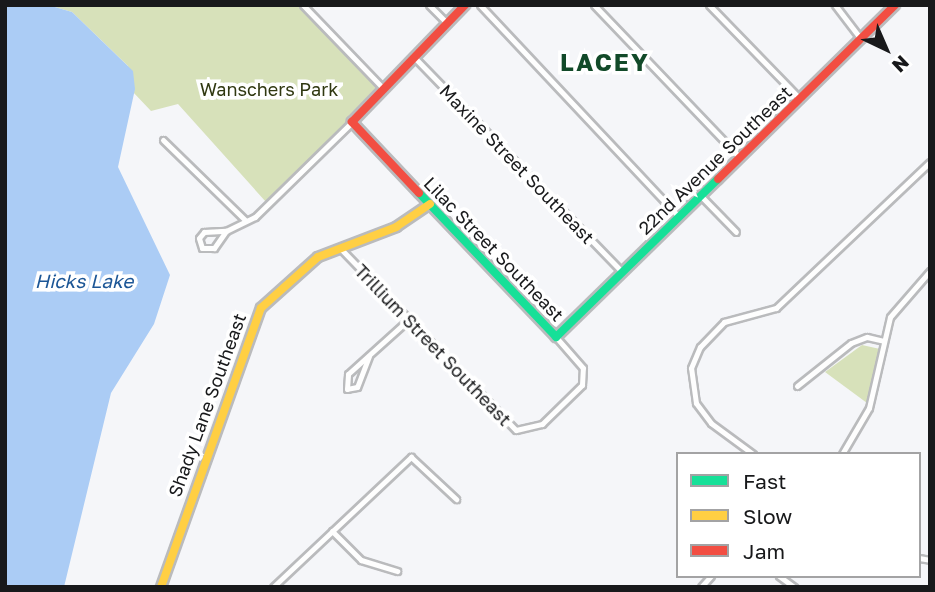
<!DOCTYPE html>
<style>
body{margin:0}
#map{position:relative;width:935px;height:592px;overflow:hidden;background:#f5f6f9;font-family:"Golos Text",sans-serif}
div>[style]{position:absolute}
.green>*{inset:0;background:#d7e1ba}
.water>*{inset:0;background:#abccf5}
.roads{filter:drop-shadow(2px 0 #babbbd) drop-shadow(-2px 0 #babbbd) drop-shadow(0 2px #babbbd) drop-shadow(0 -2px #babbbd)}
.street>*{height:5px;margin:-2.5px;padding:0 2.5px;transform-origin:2.5px;border-radius:2.5px;background:#fefefe}
.fast>*{height:8px;margin:-4px;padding:0 4px;transform-origin:4px;border-radius:4px;background:#16e098}
.slow>*{height:8px;margin:-4px;padding:0 4px;transform-origin:4px;border-radius:4px;background:#ffcf43}
.jam>*{height:8px;margin:-4px;padding:0 4px;transform-origin:4px;border-radius:4px;background:#f24e42}
span{translate:-50% -50%;white-space:nowrap;text-align:center;line-height:1.15;-webkit-text-stroke:7px #fff;paint-order:stroke}
.park-label{font-size:18px;color:#303811}
.street-label{font-size:18px;color:#18191b}
.water-label{font-size:19px;color:#1c5696;font-style:italic}
.district-label{font-size:24px;color:#124a29;font-weight:700;letter-spacing:2px}
.frame{position:absolute;inset:0;border:7px solid #18191b;pointer-events:none}
.legend{position:absolute;left:676px;top:452px;width:245px;height:126px;box-sizing:border-box;background:#fff;border:2px solid #a3a3a4;margin:0;padding:9px 12px;list-style:none;font-size:21px;color:#18191b}
.legend li{display:flex;align-items:center;gap:14px;height:35px}
.legend b{width:35px;border:2px solid #a3a3a4}
.north{position:absolute;left:851px;top:14px;width:70px;height:70px;-webkit-text-stroke:5px #fff;paint-order:stroke;rotate:136deg;font-size:19px;font-weight:700;line-height:28px;text-align:center;color:#18191b}
.north::after{content:'';display:block;margin:auto;width:24px;height:32px;background:#18191b;clip-path:polygon(50% 0,100% 100%,50% 72%,0 100%)}
</style>
<div id="map">
<div class="green">
<i style="clip-path:polygon(48px 5px,298px 5px,380px 90px,266px 202px,178px 104px,151px 111px,133px 92px,128px 66px,72px 12px)"></i>
<i style="clip-path:polygon(862px 345px,880px 349px,867px 403px,825px 372px)"></i>
</div>
<div class="water">
<i style="clip-path:polygon(5px 5px,48px 5px,72px 12px,133px 71px,135px 89px,118px 167px,170px 275px,154px 324px,111px 393px,64px 587px,5px 587px)"></i>
</div>
<div class="roads">
<div class="street">
<i style="left:303px;top:5px;width:115px;rotate:46.1deg"></i>
<i style="left:429px;top:5px;width:25px;rotate:45deg"></i>
<i style="left:480px;top:5px;width:291px;rotate:46.8deg"></i>
<i style="left:594px;top:5px;width:211px;rotate:46.3deg"></i>
<i style="left:709px;top:5px;width:131px;rotate:45.9deg"></i>
<i style="left:835px;top:5px;width:43px;rotate:52.6deg"></i>
<i style="left:413px;top:56px;width:301px;rotate:45.9deg"></i>
<i style="left:163px;top:140px;width:115px;rotate:44.3deg"></i>
<i style="left:701px;top:196px;width:50px;rotate:45.8deg"></i>
<i style="left:226px;top:231px;width:21px;rotate:125deg"></i>
<i style="left:214px;top:248px;width:12px;rotate:180deg"></i>
<i style="left:202px;top:248px;width:10px;rotate:-107deg"></i>
<i style="left:199px;top:238px;width:8px;rotate:-50deg"></i>
<i style="left:204px;top:232px;width:22px;rotate:-3deg"></i>
<i style="left:226px;top:231px;width:32px;rotate:-26deg"></i>
<i style="left:255px;top:217px;width:136px;rotate:-44.4deg"></i>
<i style="left:340px;top:248px;width:253px;rotate:46deg"></i>
<i style="left:516px;top:430px;width:27px;rotate:-13deg"></i>
<i style="left:542px;top:424px;width:56px;rotate:-44.3deg"></i>
<i style="left:582px;top:385px;width:17px;rotate:-87deg"></i>
<i style="left:583px;top:368px;width:41px;rotate:-131.1deg"></i>
<i style="left:369px;top:356px;width:33px;rotate:111deg"></i>
<i style="left:357px;top:387px;width:10px;rotate:169deg"></i>
<i style="left:347px;top:389px;width:15px;rotate:-86deg"></i>
<i style="left:348px;top:374px;width:81px;rotate:-42deg"></i>
<i style="left:797px;top:386px;width:69px;rotate:-38.5deg"></i>
<i style="left:851px;top:343px;width:17px;rotate:-21deg"></i>
<i style="left:867px;top:337px;width:17px;rotate:13deg"></i>
<i style="left:753px;top:454px;width:52px;rotate:-143.6deg"></i>
<i style="left:711px;top:423px;width:25px;rotate:-127deg"></i>
<i style="left:696px;top:403px;width:35px;rotate:-98deg"></i>
<i style="left:691px;top:368px;width:23px;rotate:-67deg"></i>
<i style="left:700px;top:347px;width:35px;rotate:-46deg"></i>
<i style="left:724px;top:322px;width:54px;rotate:-15.1deg"></i>
<i style="left:776px;top:308px;width:212px;rotate:-43.5deg"></i>
<i style="left:842px;top:454px;width:53px;rotate:-59.6deg"></i>
<i style="left:869px;top:408px;width:93px;rotate:-77deg"></i>
<i style="left:890px;top:317px;width:61px;rotate:-49deg"></i>
<i style="left:332px;top:531px;width:41px;rotate:45deg"></i>
<i style="left:361px;top:560px;width:38px;rotate:17deg"></i>
<i style="left:919px;top:558px;width:11px;rotate:10deg"></i>
<i style="left:779px;top:576px;width:19px;rotate:36deg"></i>
<i style="left:273px;top:587px;width:190px;rotate:-43.3deg"></i>
<i style="left:411px;top:457px;width:62px;rotate:43deg"></i>
<i style="left:701px;top:587px;width:15px;rotate:-48deg"></i>
</div>
<div class="fast">
<i style="left:419px;top:193px;width:199px;rotate:46.4deg"></i>
<i style="left:556px;top:337px;width:226px;rotate:-44.3deg"></i>
</div>
<div class="slow">
<i style="left:161px;top:587px;width:296px;rotate:-70.3deg"></i>
<i style="left:261px;top:308px;width:76px;rotate:-41.8deg"></i>
<i style="left:318px;top:257px;width:84px;rotate:-21deg"></i>
<i style="left:396px;top:227px;width:41px;rotate:-34.1deg"></i>
</div>
<div class="jam">
<i style="left:718px;top:179px;width:248px;rotate:-44.5deg"></i>
<i style="left:419px;top:193px;width:98px;rotate:-133.3deg"></i>
<i style="left:352px;top:122px;width:163px;rotate:-46deg"></i>
</div>
</div>
<div class="park-label">
<span style="left:269px;top:89px">Wanschers Park</span>
</div>
<div class="street-label">
<span style="left:715px;top:160px;rotate:-44deg">22nd Avenue Southeast</span>
<span style="left:517px;top:164px;rotate:46deg">Maxine Street Southeast</span>
<span style="left:494px;top:249px;rotate:46deg">Lilac Street Southeast</span>
<span style="left:433px;top:345px;rotate:46deg">Trillium Street Southeast</span>
<span style="left:207px;top:405px;rotate:-70deg">Shady Lane Southeast</span>
</div>
<div class="water-label">
<span style="left:84px;top:281px">Hicks Lake</span>
</div>
<div class="district-label">
<span style="left:605px;top:62px">LACEY</span>
</div>
<div class="frame"></div>
<ul class="legend">
<li><b style="height:9px;background:#16e098"></b>Fast</li>
<li><b style="height:9px;background:#ffcf43"></b>Slow</li>
<li><b style="height:9px;background:#f24e42"></b>Jam</li>
</ul>
<div class="north">N</div>
</div>
